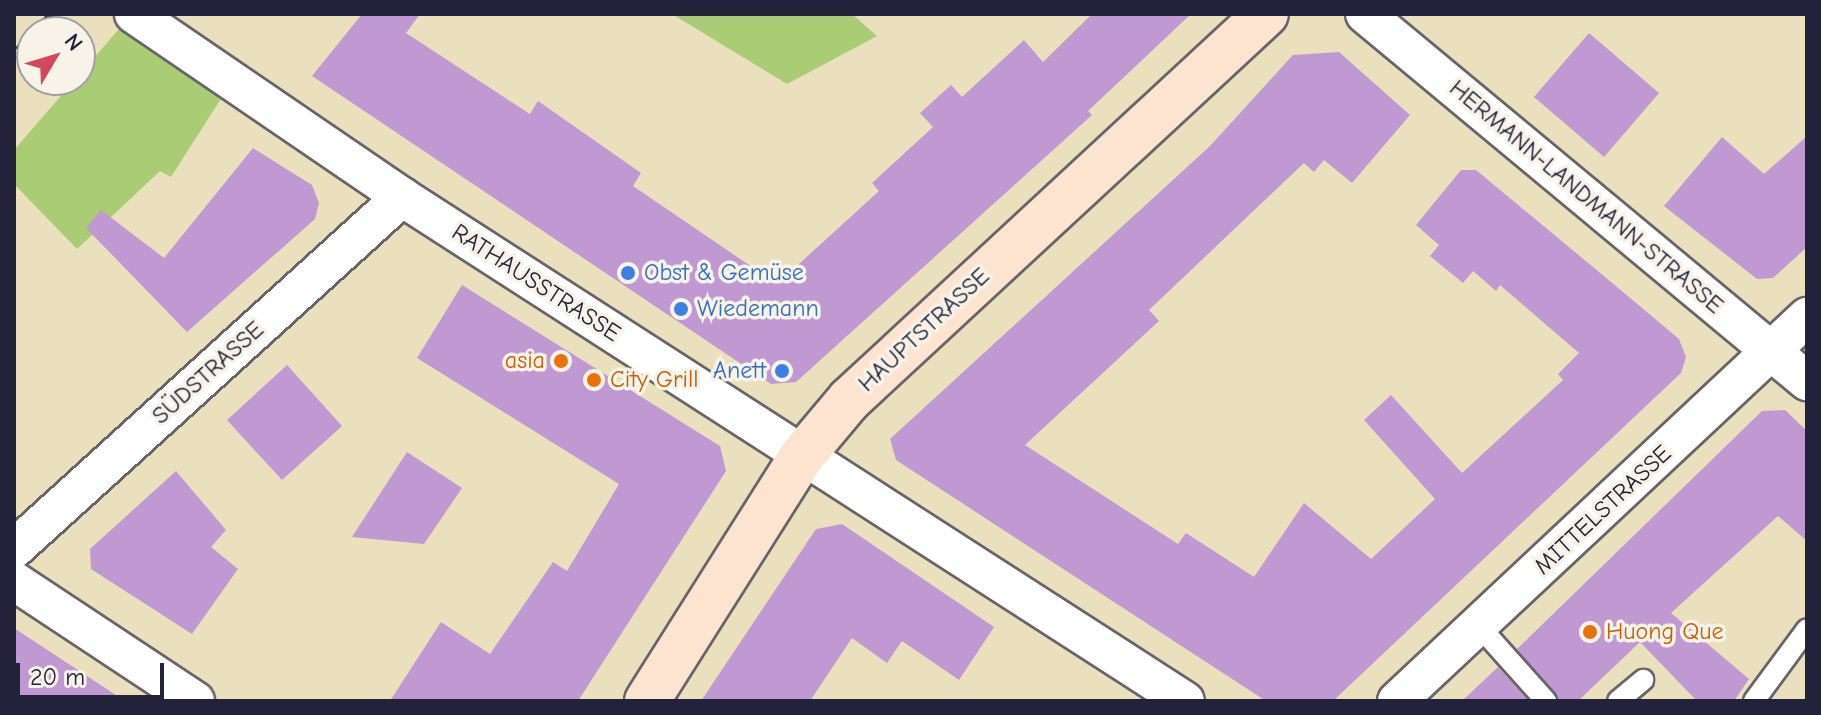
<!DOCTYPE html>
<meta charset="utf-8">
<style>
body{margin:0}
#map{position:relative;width:1821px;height:715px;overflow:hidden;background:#eae0be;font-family:"Comic Neue",sans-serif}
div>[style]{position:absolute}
.green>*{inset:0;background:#a9cc75}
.building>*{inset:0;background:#c099d2}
.roads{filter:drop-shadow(2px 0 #686469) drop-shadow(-2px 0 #686469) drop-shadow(0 2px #686469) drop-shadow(0 -2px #686469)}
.service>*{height:20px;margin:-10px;padding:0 10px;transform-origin:10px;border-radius:10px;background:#fff}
.minor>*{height:38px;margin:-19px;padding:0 19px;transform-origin:19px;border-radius:19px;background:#fff}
.secondary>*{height:44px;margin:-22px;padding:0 22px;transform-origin:22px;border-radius:22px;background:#fde4d1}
.rail>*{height:9px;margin-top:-4.5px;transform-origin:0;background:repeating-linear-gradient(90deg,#f7f3e8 0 18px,#22223b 0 36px);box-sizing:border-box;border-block:2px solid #22223b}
.dots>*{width:22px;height:22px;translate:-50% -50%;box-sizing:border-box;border:4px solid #f7f3e8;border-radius:50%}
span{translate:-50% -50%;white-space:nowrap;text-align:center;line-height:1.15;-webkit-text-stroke:7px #f7f3e8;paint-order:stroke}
.street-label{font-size:24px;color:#22223b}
.shop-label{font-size:24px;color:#366cbe}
.left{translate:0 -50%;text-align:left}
.right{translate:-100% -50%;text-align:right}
.food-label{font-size:24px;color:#c56008}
.frame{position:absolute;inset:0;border:16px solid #22223b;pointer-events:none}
.north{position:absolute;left:16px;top:16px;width:80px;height:80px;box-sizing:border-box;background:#f7f3e8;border:2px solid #a29fa3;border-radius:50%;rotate:52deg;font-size:22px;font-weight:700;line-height:32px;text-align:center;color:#22223b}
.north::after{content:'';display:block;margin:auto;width:28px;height:36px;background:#d1495b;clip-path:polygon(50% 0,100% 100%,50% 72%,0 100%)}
.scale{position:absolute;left:16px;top:663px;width:148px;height:36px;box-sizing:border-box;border:4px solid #22223b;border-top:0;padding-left:10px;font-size:24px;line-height:28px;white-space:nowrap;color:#22223b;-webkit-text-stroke:6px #f7f3e8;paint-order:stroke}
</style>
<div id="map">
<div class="green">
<i style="clip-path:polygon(132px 14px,231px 83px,171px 177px,160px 171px,77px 249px,14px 184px,14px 150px)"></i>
<i style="clip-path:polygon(672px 14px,852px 14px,877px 36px,787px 84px)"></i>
</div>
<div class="building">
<i style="clip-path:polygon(362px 14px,420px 14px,406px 33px,530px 114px,538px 101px,641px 173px,633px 186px,777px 284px,879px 191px,872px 183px,933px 127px,920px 113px,951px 85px,962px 97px,1024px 40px,1043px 62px,1092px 14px,1191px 14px,1088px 111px,1092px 115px,796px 382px,771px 384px,312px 76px)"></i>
<i style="clip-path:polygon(1589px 33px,1659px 93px,1604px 157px,1534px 97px)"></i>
<i style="clip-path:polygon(1339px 52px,1410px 115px,1352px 183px,1324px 160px,1314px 172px,1304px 163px,1149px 310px,1159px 321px,1025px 445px,1178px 544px,1186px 533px,1254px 577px,1304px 503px,1371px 559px,1435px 499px,1364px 420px,1391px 395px,1462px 473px,1563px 380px,1558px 374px,1579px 353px,1500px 285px,1496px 291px,1473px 271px,1463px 283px,1430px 256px,1439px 245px,1416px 225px,1461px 170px,1476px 170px,1611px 282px,1679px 339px,1686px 357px,1681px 373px,1333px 701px,1266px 701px,896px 460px,890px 439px,1210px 146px,1293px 55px)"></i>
<i style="clip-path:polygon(1807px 136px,1807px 247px,1773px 278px,1757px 279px,1664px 206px,1722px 137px,1764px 174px)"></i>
<i style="clip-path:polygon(253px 148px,312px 185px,319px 203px,315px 219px,187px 332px,86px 228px,101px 210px,164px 258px)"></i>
<i style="clip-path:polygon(462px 285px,720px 446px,726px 471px,578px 701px,390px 701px,441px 622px,490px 654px,553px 562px,567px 571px,619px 484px,417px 358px)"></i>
<i style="clip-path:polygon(287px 365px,342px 426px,282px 480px,227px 420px)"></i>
<i style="clip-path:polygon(1785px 410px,1807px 431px,1807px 541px,1778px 516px,1671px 613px,1749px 679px,1734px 701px,1697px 701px,1640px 642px,1578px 701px,1559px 701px,1517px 649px,1762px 411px)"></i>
<i style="clip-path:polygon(407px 452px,462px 488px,424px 544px,352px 537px)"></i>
<i style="clip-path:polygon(176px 471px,226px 530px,211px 547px,238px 569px,192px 634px,91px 569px,90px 549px)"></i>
<i style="clip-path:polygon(842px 524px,994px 627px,959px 680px,902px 641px,887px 663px,852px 638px,810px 701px,701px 701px,816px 529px)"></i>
<i style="clip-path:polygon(14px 628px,125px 701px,14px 701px)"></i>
<i style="clip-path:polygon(1498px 667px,1529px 701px,1462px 701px)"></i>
</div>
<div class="roads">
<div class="service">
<i style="left:1479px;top:626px;width:101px;rotate:48.2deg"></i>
<i style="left:1618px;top:701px;width:33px;rotate:-40deg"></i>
<i style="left:1754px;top:701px;width:89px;rotate:-53.6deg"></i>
</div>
<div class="minor">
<i style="left:134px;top:14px;width:325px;rotate:34.3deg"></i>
<i style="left:402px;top:197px;width:931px;rotate:32.77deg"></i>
<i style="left:1365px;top:14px;width:575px;rotate:39.7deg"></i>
<i style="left:14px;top:549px;width:524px;rotate:-42.21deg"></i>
<i style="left:14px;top:581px;width:217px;rotate:33.5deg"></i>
<i style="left:1397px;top:701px;width:562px;rotate:-43.12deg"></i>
</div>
<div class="secondary">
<i style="left:647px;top:701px;width:290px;rotate:-57.7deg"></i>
<i style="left:802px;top:456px;width:73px;rotate:-50deg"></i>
<i style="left:849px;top:400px;width:568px;rotate:-42.79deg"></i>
</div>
</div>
<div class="rail">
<i style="left:36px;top:32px;width:25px;rotate:-47deg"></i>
<i style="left:14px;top:55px;width:26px;rotate:-47deg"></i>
</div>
<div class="dots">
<i style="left:628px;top:273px;background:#3f7fe0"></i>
<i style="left:681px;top:309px;background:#3f7fe0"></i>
<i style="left:561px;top:361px;background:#e8710a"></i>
<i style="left:782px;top:371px;background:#3f7fe0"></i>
<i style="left:594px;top:380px;background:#e8710a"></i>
<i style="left:1590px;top:632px;background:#e8710a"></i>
</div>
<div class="street-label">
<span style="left:1586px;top:197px;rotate:40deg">HERMANN-LANDMANN-STRASSE</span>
<span style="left:536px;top:283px;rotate:33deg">RATHAUSSTRASSE</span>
<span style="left:924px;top:330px;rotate:-43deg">HAUPTSTRASSE</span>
<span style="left:208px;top:373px;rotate:-42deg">SÜDSTRASSE</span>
<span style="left:1603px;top:510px;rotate:-43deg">MITTELSTRASSE</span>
</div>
<div class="shop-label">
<span class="left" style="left:644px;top:273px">Obst &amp; Gemüse</span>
<span class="left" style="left:697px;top:309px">Wiedemann</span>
<span class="right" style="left:766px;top:371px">Anett</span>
</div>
<div class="food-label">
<span class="right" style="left:545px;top:361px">asia</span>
<span class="left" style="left:610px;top:380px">City Grill</span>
<span class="left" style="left:1606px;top:632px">Huong Que</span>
</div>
<div class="frame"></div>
<div class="north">N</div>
<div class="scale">20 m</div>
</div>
